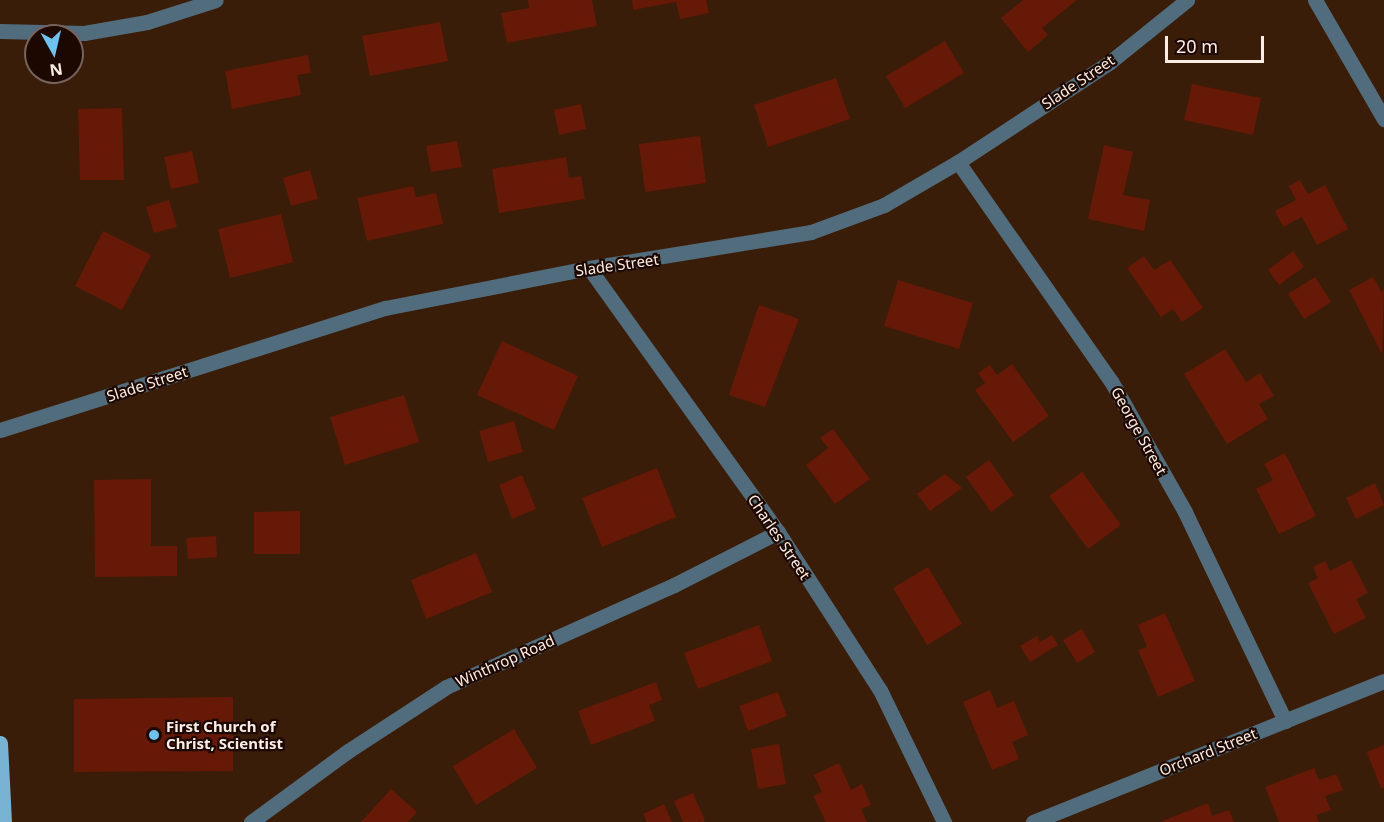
<!DOCTYPE html>
<style>
body{margin:0}
#map{position:relative;width:1384px;height:822px;overflow:hidden;background:#3a1d08;font-family:"Noto Sans",sans-serif}
div>[style]{position:absolute}
.building>*{inset:0;background:#661906}
.minor>*{height:15px;margin:-7.5px;padding:0 7.5px;transform-origin:7.5px;border-radius:7.5px;background:#516c7c}
.major>*{height:15px;margin:-7.5px;padding:0 7.5px;transform-origin:7.5px;border-radius:7.5px;background:#79b3d4}
.dots>*{width:16px;height:16px;translate:-50% -50%;box-sizing:border-box;border:3px solid #1d0800;border-radius:50%}
span{translate:-50% -50%;white-space:nowrap;text-align:center;line-height:1.15;-webkit-text-stroke:4.5px #1d0800;paint-order:stroke}
.street-label{font-size:15px;color:#fceee6}
.poi-label{font-size:15px;color:#fceee6;font-weight:700}
.left{translate:0 -50%;text-align:left}
.north{position:absolute;left:24px;top:24px;width:60px;height:60px;box-sizing:border-box;background:#1d0800;border:2px solid #76645c;border-radius:50%;rotate:172deg;font-size:16px;font-weight:700;line-height:24px;text-align:center;color:#fceee6}
.north::after{content:'';display:block;margin:auto;width:21px;height:27px;background:#6cc3f2;clip-path:polygon(50% 0,100% 100%,50% 72%,0 100%)}
.scale{position:absolute;left:1165px;top:36px;width:99px;height:27px;box-sizing:border-box;border:3px solid #fceee6;border-top:0;padding-left:8px;font-size:18px;line-height:21px;white-space:nowrap;color:#fceee6;-webkit-text-stroke:4px #1d0800;paint-order:stroke}
</style>
<div id="map">
<div class="building">
<i style="clip-path:polygon(528px 0,592px 0,597px 26px,507px 43px,501px 13px,529px 8px)"></i>
<i style="clip-path:polygon(632px 0,706px 0,709px 13px,680px 19px,676px 2px,633px 10px)"></i>
<i style="clip-path:polygon(1023px 0,1077px 0,1042px 28px,1048px 35px,1028px 52px,1001px 18px)"></i>
<i style="clip-path:polygon(440px 22px,448px 61px,370px 76px,362px 36px)"></i>
<i style="clip-path:polygon(945px 41px,964px 73px,905px 108px,886px 76px)"></i>
<i style="clip-path:polygon(308px 55px,311px 73px,297px 75px,301px 95px,232px 109px,225px 71px)"></i>
<i style="clip-path:polygon(836px 78px,850px 119px,768px 147px,754px 105px)"></i>
<i style="clip-path:polygon(1192px 84px,1261px 98px,1253px 135px,1184px 120px)"></i>
<i style="clip-path:polygon(581px 104px,586px 129px,559px 135px,554px 110px)"></i>
<i style="clip-path:polygon(122px 108px,124px 180px,80px 180px,78px 109px)"></i>
<i style="clip-path:polygon(700px 136px,706px 183px,645px 192px,639px 144px)"></i>
<i style="clip-path:polygon(457px 141px,462px 167px,431px 172px,426px 146px)"></i>
<i style="clip-path:polygon(1104px 145px,1133px 152px,1123px 195px,1150px 200px,1144px 231px,1088px 219px)"></i>
<i style="clip-path:polygon(192px 151px,199px 183px,171px 189px,164px 157px)"></i>
<i style="clip-path:polygon(566px 157px,569px 178px,581px 176px,585px 199px,499px 213px,492px 169px)"></i>
<i style="clip-path:polygon(310px 170px,318px 199px,291px 206px,283px 178px)"></i>
<i style="clip-path:polygon(1300px 180px,1308px 194px,1325px 185px,1348px 229px,1317px 245px,1302px 217px,1283px 227px,1275px 211px,1296px 200px,1289px 186px)"></i>
<i style="clip-path:polygon(413px 186px,416px 197px,436px 193px,443px 224px,367px 241px,357px 198px)"></i>
<i style="clip-path:polygon(169px 200px,177px 227px,154px 233px,146px 207px)"></i>
<i style="clip-path:polygon(281px 214px,293px 262px,230px 278px,218px 229px)"></i>
<i style="clip-path:polygon(103px 231px,151px 255px,122px 310px,75px 286px)"></i>
<i style="clip-path:polygon(1293px 251px,1304px 267px,1279px 285px,1268px 270px)"></i>
<i style="clip-path:polygon(1144px 256px,1154px 270px,1170px 260px,1203px 308px,1182px 322px,1173px 309px,1161px 317px,1127px 268px)"></i>
<i style="clip-path:polygon(1315px 277px,1331px 302px,1304px 319px,1288px 294px)"></i>
<i style="clip-path:polygon(1373px 277px,1381px 291px,1384px 290px,1382px 354px,1349px 290px)"></i>
<i style="clip-path:polygon(898px 280px,973px 303px,959px 349px,884px 326px)"></i>
<i style="clip-path:polygon(759px 305px,799px 319px,765px 407px,729px 395px)"></i>
<i style="clip-path:polygon(502px 341px,578px 376px,554px 430px,477px 395px)"></i>
<i style="clip-path:polygon(1225px 349px,1246px 382px,1260px 373px,1274px 396px,1259px 404px,1268px 419px,1227px 444px,1184px 374px)"></i>
<i style="clip-path:polygon(1012px 364px,1049px 416px,1013px 442px,975px 390px,985px 383px,978px 373px,990px 365px,997px 375px)"></i>
<i style="clip-path:polygon(404px 395px,419px 442px,345px 465px,330px 417px)"></i>
<i style="clip-path:polygon(514px 421px,523px 452px,488px 462px,479px 431px)"></i>
<i style="clip-path:polygon(833px 429px,870px 479px,835px 504px,806px 465px,828px 448px,820px 438px)"></i>
<i style="clip-path:polygon(1285px 453px,1316px 516px,1279px 534px,1256px 489px,1273px 480px,1264px 464px)"></i>
<i style="clip-path:polygon(989px 460px,1014px 495px,991px 512px,966px 477px)"></i>
<i style="clip-path:polygon(657px 468px,676px 517px,602px 547px,582px 498px)"></i>
<i style="clip-path:polygon(1082px 472px,1121px 525px,1088px 549px,1049px 496px)"></i>
<i style="clip-path:polygon(945px 474px,962px 488px,930px 511px,917px 494px)"></i>
<i style="clip-path:polygon(522px 475px,536px 509px,512px 519px,499px 485px)"></i>
<i style="clip-path:polygon(151px 479px,151px 546px,177px 546px,177px 576px,95px 577px,94px 480px)"></i>
<i style="clip-path:polygon(1375px 483px,1384px 505px,1356px 519px,1346px 498px)"></i>
<i style="clip-path:polygon(300px 511px,300px 554px,254px 554px,254px 512px)"></i>
<i style="clip-path:polygon(216px 536px,217px 557px,188px 559px,186px 538px)"></i>
<i style="clip-path:polygon(476px 553px,492px 592px,426px 619px,411px 580px)"></i>
<i style="clip-path:polygon(1351px 560px,1368px 593px,1356px 599px,1366px 618px,1334px 634px,1308px 583px,1318px 578px,1313px 567px,1325px 561px,1330px 571px)"></i>
<i style="clip-path:polygon(928px 567px,962px 624px,927px 645px,893px 588px)"></i>
<i style="clip-path:polygon(1165px 613px,1195px 681px,1158px 697px,1138px 650px,1147px 647px,1138px 625px)"></i>
<i style="clip-path:polygon(759px 625px,772px 661px,698px 689px,684px 653px)"></i>
<i style="clip-path:polygon(1082px 629px,1095px 652px,1077px 663px,1063px 640px)"></i>
<i style="clip-path:polygon(1052px 635px,1058px 645px,1030px 662px,1020px 646px,1037px 636px,1040px 642px)"></i>
<i style="clip-path:polygon(656px 682px,662px 700px,649px 705px,655px 721px,591px 745px,578px 711px)"></i>
<i style="clip-path:polygon(990px 690px,997px 708px,1014px 701px,1028px 735px,1012px 742px,1019px 759px,992px 770px,963px 702px)"></i>
<i style="clip-path:polygon(778px 692px,787px 716px,748px 731px,739px 706px)"></i>
<i style="clip-path:polygon(233px 697px,233px 771px,74px 772px,74px 699px)"></i>
<i style="clip-path:polygon(514px 729px,537px 768px,476px 805px,453px 766px)"></i>
<i style="clip-path:polygon(779px 744px,786px 784px,758px 789px,751px 749px)"></i>
<i style="clip-path:polygon(1384px 745px,1384px 788px,1381px 789px,1367px 752px)"></i>
<i style="clip-path:polygon(839px 763px,851px 790px,862px 784px,871px 805px,861px 809px,867px 822px,826px 822px,813px 796px,822px 792px,814px 775px)"></i>
<i style="clip-path:polygon(1314px 768px,1319px 780px,1336px 774px,1343px 790px,1325px 796px,1331px 810px,1316px 815px,1319px 822px,1279px 822px,1265px 787px)"></i>
<i style="clip-path:polygon(391px 789px,417px 812px,408px 822px,361px 822px)"></i>
<i style="clip-path:polygon(693px 793px,705px 821px,703px 822px,683px 822px,674px 801px)"></i>
<i style="clip-path:polygon(1208px 803px,1212px 816px,1229px 810px,1234px 822px,1160px 822px)"></i>
<i style="clip-path:polygon(664px 804px,672px 822px,647px 822px,643px 814px)"></i>
</div>
<div class="minor">
<i style="left:1315px;top:0;width:138px;rotate:59.9deg"></i>
<i style="left:0;top:31px;width:84px;rotate:1.4deg"></i>
<i style="left:84px;top:33px;width:64px;rotate:-9.9deg"></i>
<i style="left:147px;top:22px;width:72px;rotate:-17.7deg"></i>
<i style="left:958px;top:162px;width:267px;rotate:55.1deg"></i>
<i style="left:1111px;top:381px;width:150px;rotate:60.5deg"></i>
<i style="left:1185px;top:512px;width:232px;rotate:64.4deg"></i>
<i style="left:589px;top:268px;width:325px;rotate:54.4deg"></i>
<i style="left:778px;top:532px;width:188px;rotate:57.2deg"></i>
<i style="left:880px;top:690px;width:147px;rotate:64.1deg"></i>
<i style="left:0;top:430px;width:404px;rotate:-17.6deg"></i>
<i style="left:385px;top:308px;width:208px;rotate:-11.1deg"></i>
<i style="left:589px;top:268px;width:225px;rotate:-9.2deg"></i>
<i style="left:811px;top:232px;width:78px;rotate:-20.3deg"></i>
<i style="left:884px;top:205px;width:86px;rotate:-30.2deg"></i>
<i style="left:958px;top:162px;width:182px;rotate:-33.3deg"></i>
<i style="left:1110px;top:62px;width:99px;rotate:-38.8deg"></i>
<i style="left:251px;top:822px;width:120px;rotate:-36.2deg"></i>
<i style="left:348px;top:751px;width:117px;rotate:-33.1deg"></i>
<i style="left:446px;top:687px;width:250px;rotate:-24.1deg"></i>
<i style="left:674px;top:585px;width:117px;rotate:-27deg"></i>
<i style="left:1033px;top:822px;width:378px;rotate:-21.9deg"></i>
</div>
<div class="major">
<i style="left:0;top:743px;width:79px;rotate:87.1deg"></i>
</div>
<div class="dots">
<i style="left:154px;top:735px;background:#6cc3f2"></i>
</div>
<div class="street-label">
<span style="left:1078px;top:82px;rotate:-34deg">Slade Street</span>
<span style="left:617px;top:265px;rotate:-8deg">Slade Street</span>
<span style="left:147px;top:384px;rotate:-18deg">Slade Street</span>
<span style="left:1139px;top:431px;rotate:61deg">George Street</span>
<span style="left:779px;top:537px;rotate:56deg">Charles Street</span>
<span style="left:505px;top:661px;rotate:-24deg">Winthrop Road</span>
<span style="left:1208px;top:752px;rotate:-22deg">Orchard Street</span>
</div>
<div class="poi-label">
<span class="left" style="left:166px;top:735px">First Church of<br>Christ, Scientist</span>
</div>
<div class="north">N</div>
<div class="scale">20 m</div>
</div>
